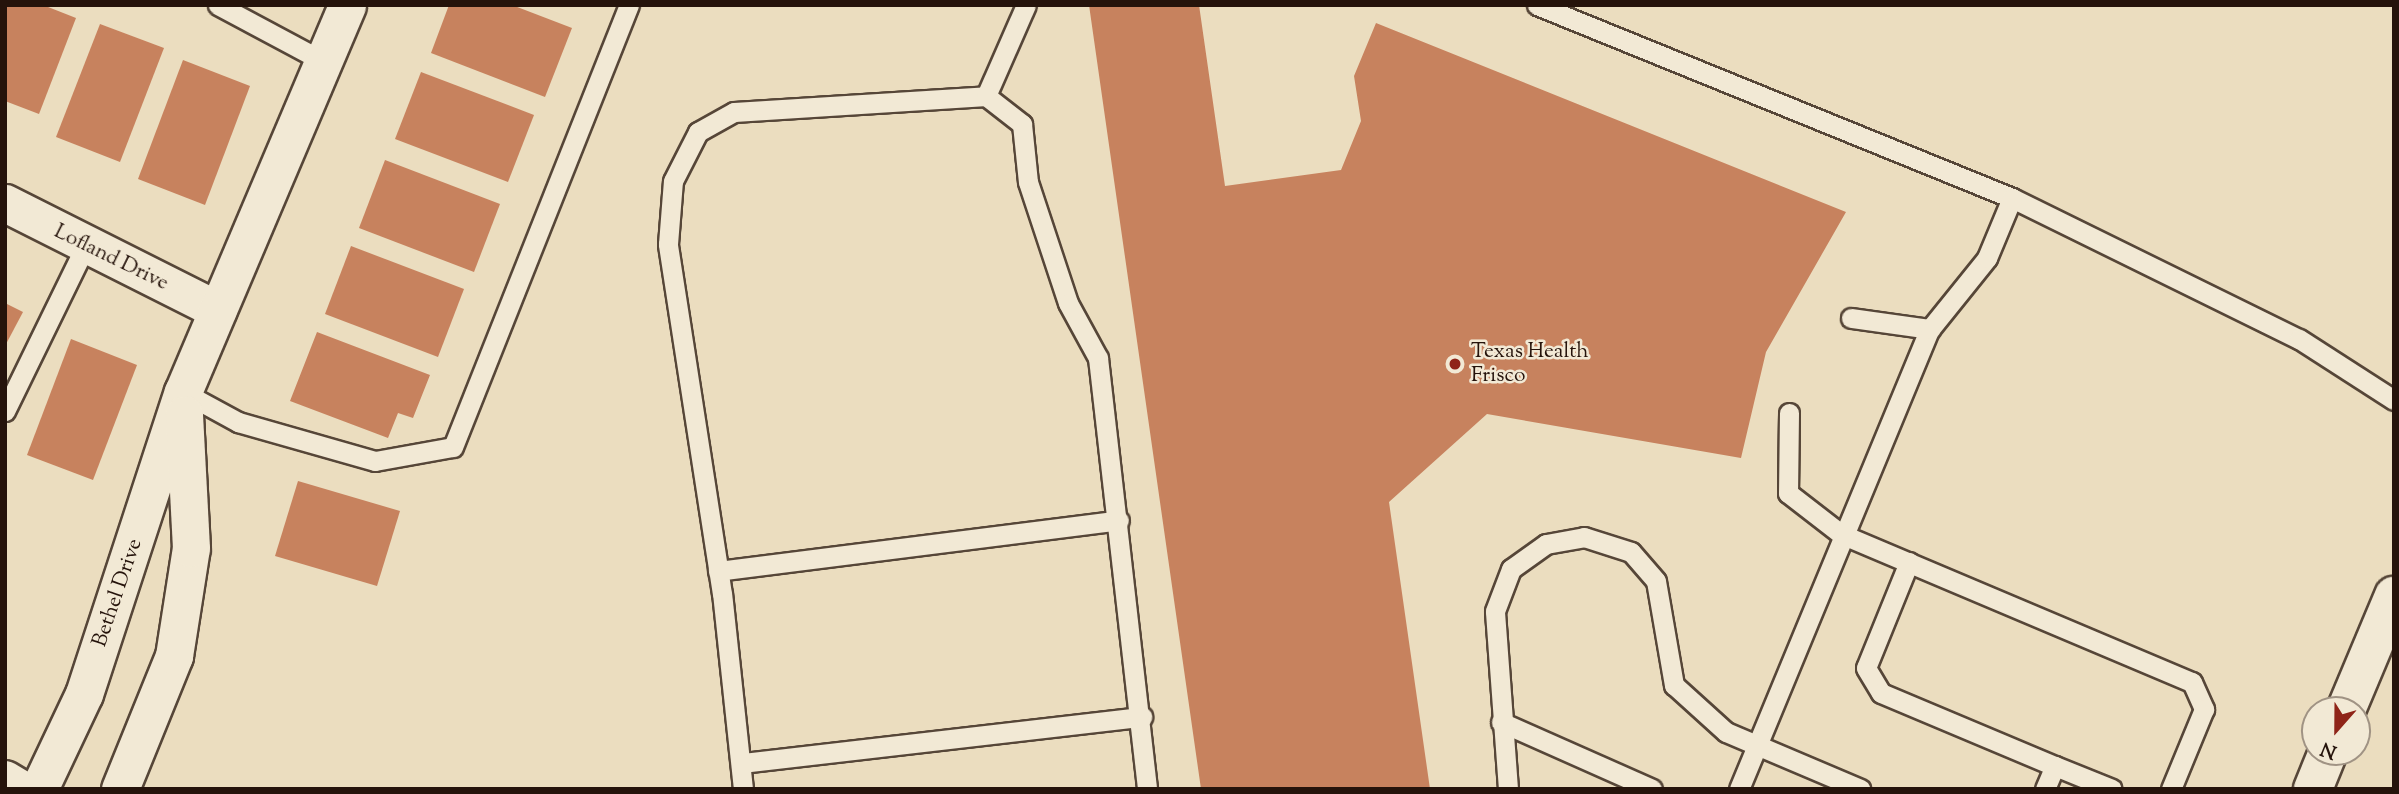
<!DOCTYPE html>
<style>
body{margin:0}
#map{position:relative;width:2399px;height:794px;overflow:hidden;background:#ebddbf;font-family:"Sorts Mill Goudy",serif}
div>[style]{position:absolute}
.building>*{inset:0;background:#c7825e}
.roads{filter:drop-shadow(2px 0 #564638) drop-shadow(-2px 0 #564638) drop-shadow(0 2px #564638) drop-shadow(0 -2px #564638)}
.service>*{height:19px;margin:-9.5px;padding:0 9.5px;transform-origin:9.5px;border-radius:9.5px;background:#f2e9d5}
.minor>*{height:37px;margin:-18.5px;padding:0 18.5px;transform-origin:18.5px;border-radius:18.5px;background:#f2e9d5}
.tertiary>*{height:38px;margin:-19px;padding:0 19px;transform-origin:19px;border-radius:19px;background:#f2e9d5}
.secondary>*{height:38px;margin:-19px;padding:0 19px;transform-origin:19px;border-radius:19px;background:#f2e9d5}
.dots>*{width:19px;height:19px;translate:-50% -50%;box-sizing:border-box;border:4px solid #f2e9d5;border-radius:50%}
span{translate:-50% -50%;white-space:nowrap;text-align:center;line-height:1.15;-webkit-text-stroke:5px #f2e9d5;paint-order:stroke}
.street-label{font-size:21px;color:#25130b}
.poi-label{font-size:21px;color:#25130b}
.left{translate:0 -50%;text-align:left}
.frame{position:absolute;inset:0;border:7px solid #25130b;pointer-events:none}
.north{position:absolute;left:2301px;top:696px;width:70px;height:70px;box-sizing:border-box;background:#f2e9d5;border:2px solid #a09384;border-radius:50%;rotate:201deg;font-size:19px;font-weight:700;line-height:28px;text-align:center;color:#25130b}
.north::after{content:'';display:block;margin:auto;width:24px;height:32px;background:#8f2418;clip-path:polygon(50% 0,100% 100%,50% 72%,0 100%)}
</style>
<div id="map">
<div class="building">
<i style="clip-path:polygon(6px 5px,43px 5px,76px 18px,39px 114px,5px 101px)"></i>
<i style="clip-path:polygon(449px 5px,512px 5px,572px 28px,545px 97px,431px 53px)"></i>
<i style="clip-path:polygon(1089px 5px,1199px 5px,1225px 186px,1341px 170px,1361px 121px,1354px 76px,1376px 23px,1846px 212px,1766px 352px,1741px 458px,1487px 414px,1389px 502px,1430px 789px,1201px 789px)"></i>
<i style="clip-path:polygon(100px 24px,164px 48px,120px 162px,56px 137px)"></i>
<i style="clip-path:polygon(183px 60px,250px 86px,205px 205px,138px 179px)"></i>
<i style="clip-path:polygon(421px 72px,534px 115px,508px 182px,395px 139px)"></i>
<i style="clip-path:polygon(385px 160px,500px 204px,474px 272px,359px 228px)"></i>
<i style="clip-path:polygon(351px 246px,464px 289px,438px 357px,325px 314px)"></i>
<i style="clip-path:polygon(5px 303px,23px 312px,5px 346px)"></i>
<i style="clip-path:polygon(317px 332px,430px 375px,413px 418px,398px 413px,388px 438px,290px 401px)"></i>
<i style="clip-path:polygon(71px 339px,137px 365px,93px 480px,27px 455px)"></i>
<i style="clip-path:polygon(298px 481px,400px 511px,377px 586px,275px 556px)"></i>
</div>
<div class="roads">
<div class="service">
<i style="left:218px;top:5px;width:119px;rotate:28.1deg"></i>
<i style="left:1537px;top:5px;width:513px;rotate:22.11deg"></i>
<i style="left:986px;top:96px;width:99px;rotate:-66.3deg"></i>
<i style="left:1851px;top:318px;width:80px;rotate:7.9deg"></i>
<i style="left:183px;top:392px;width:63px;rotate:28.6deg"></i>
<i style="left:238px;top:422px;width:142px;rotate:15.9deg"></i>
<i style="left:375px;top:461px;width:79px;rotate:-10.2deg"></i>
<i style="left:453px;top:447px;width:476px;rotate:-68.3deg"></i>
<i style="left:5px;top:411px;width:182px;rotate:-64deg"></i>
<i style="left:1789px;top:413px;width:80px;rotate:90.7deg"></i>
<i style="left:1788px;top:493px;width:67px;rotate:37.7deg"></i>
<i style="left:1841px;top:534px;width:381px;rotate:22.9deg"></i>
<i style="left:2192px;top:682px;width:30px;rotate:66deg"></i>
<i style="left:2204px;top:709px;width:87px;rotate:112.4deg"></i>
<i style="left:1909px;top:562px;width:114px;rotate:112.1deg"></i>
<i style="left:1866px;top:668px;width:29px;rotate:59deg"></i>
<i style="left:1881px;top:693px;width:189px;rotate:22.8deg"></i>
<i style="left:718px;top:571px;width:404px;rotate:-7.2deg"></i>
<i style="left:1501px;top:722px;width:165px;rotate:23.9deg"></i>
<i style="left:742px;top:763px;width:403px;rotate:-6.6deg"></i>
<i style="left:743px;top:789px;width:196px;rotate:-96.1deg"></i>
<i style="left:722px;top:594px;width:354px;rotate:-98.8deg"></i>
<i style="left:668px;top:244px;width:63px;rotate:-85.5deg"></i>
<i style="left:673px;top:181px;width:55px;rotate:-63deg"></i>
<i style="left:698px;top:132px;width:41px;rotate:-29.1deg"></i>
<i style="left:734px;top:112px;width:253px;rotate:-3.6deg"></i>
<i style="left:986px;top:96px;width:46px;rotate:37.9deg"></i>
<i style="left:1022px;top:124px;width:58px;rotate:84.1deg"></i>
<i style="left:1028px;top:182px;width:127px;rotate:71.7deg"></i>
<i style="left:1068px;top:303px;width:63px;rotate:61.4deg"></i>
<i style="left:1098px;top:358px;width:434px;rotate:83.5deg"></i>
<i style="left:1508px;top:789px;width:178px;rotate:-94.2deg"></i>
<i style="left:1495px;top:611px;width:45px;rotate:-69.1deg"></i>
<i style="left:1511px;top:569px;width:43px;rotate:-35.5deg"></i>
<i style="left:1546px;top:544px;width:39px;rotate:-10deg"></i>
<i style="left:1584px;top:537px;width:49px;rotate:17.7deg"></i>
<i style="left:1631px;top:552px;width:38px;rotate:49deg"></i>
<i style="left:1656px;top:581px;width:106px;rotate:80.2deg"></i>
<i style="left:1674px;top:685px;width:70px;rotate:42.1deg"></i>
<i style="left:1726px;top:732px;width:146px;rotate:23deg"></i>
<i style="left:1739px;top:789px;width:498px;rotate:-67.5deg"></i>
<i style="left:1930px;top:329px;width:91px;rotate:-51.2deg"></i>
<i style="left:1987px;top:258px;width:65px;rotate:-67.4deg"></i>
<i style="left:2012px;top:198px;width:320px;rotate:26.2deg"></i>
<i style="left:2299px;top:339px;width:113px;rotate:32.7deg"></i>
<i style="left:2045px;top:789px;width:25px;rotate:-67deg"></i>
<i style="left:2055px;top:766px;width:61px;rotate:22deg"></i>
</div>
<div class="minor">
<i style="left:5px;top:203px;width:238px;rotate:26.7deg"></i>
<i style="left:39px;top:789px;width:105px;rotate:-64.7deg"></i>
<i style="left:84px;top:694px;width:318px;rotate:-71.9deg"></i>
<i style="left:183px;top:392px;width:420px;rotate:-67deg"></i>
<i style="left:120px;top:789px;width:144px;rotate:-67.9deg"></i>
<i style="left:174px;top:656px;width:109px;rotate:-81.1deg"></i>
<i style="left:191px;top:548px;width:134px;rotate:-93deg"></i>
</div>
<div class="tertiary">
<i style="left:5px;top:780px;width:17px;rotate:31deg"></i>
</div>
<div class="secondary">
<i style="left:2346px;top:710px;width:124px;rotate:-67.2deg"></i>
<i style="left:2313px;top:789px;width:40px;rotate:-68deg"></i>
</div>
</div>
<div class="dots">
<i style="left:1455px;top:364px;background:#8f2418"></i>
</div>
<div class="street-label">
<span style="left:111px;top:258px;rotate:26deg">Lofland Drive</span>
<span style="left:118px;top:593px;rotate:-71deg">Bethel Drive</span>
</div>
<div class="poi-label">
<span class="left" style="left:1471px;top:364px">Texas Health<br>Frisco</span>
</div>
<div class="frame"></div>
<div class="north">N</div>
</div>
